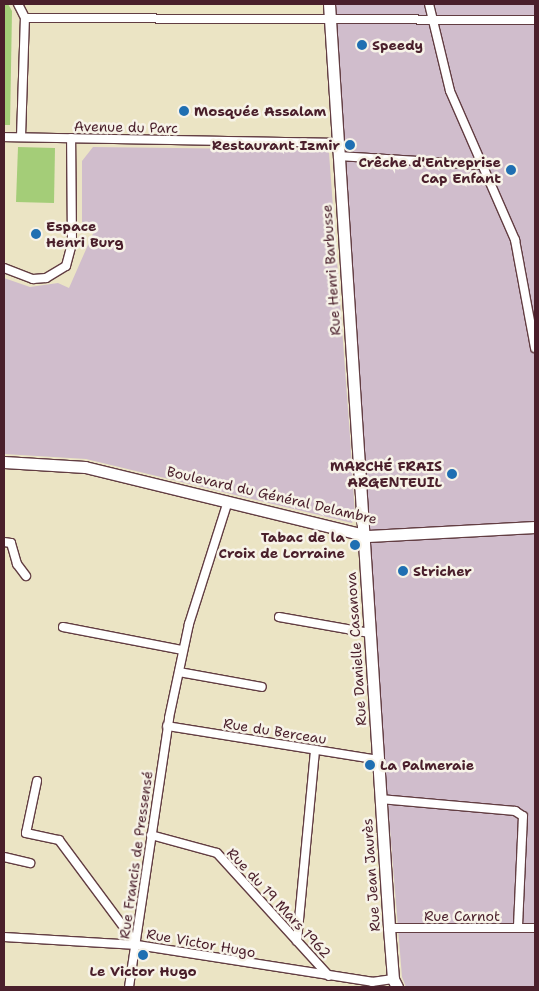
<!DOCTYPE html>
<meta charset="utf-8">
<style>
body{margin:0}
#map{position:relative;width:539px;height:991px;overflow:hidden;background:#ebe4c4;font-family:"Shantell Sans",sans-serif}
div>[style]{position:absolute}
.industrial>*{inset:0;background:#d0bdcc}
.green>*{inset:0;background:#a4cd78}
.roads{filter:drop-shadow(1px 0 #623d42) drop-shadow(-1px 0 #623d42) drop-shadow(0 1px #623d42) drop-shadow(0 -1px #623d42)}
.street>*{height:8px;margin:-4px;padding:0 4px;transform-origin:4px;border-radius:4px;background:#fff}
.secondary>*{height:11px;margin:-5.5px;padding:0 5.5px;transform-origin:5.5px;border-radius:5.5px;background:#fff}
.dots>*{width:14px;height:14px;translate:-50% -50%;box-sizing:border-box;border:2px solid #f7f3e8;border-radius:50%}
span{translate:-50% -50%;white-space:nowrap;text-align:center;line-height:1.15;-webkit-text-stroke:5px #f7f3e8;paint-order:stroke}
.poi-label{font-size:14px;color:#4a1f2b;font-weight:700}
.left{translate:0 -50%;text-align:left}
.right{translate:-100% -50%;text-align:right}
.street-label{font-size:14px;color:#4a1f2b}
.frame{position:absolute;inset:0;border:5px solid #4a1f2b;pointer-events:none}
</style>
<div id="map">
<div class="industrial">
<i style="clip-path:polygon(335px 4px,535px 4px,535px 987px,406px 987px,402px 977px,376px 657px)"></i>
<i style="clip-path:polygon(93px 147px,324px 150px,329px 153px,350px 436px,355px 516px,352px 523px,86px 459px,4px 454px,4px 278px,30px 287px,58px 283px,69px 288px,95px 229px,82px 223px,82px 161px)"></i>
</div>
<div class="green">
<i style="clip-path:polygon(4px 4px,8px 4px,12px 11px,10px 125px,4px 125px)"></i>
<i style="clip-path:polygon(18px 147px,55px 148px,54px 203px,16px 202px)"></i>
</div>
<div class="roads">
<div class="street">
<i style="left:18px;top:4px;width:16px;rotate:63deg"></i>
<i style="left:429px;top:4px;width:89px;rotate:76.4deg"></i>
<i style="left:450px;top:91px;width:163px;rotate:66.4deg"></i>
<i style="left:515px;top:240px;width:110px;rotate:79.5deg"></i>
<i style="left:25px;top:18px;width:510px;rotate:0.22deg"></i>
<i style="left:4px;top:137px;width:334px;rotate:1deg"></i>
<i style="left:21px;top:137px;width:119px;rotate:-88.1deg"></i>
<i style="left:338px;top:156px;width:145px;rotate:3.6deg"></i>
<i style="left:4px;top:268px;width:31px;rotate:21deg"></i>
<i style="left:33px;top:279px;width:13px;rotate:-4deg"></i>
<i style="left:46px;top:278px;width:23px;rotate:-31deg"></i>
<i style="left:66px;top:266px;width:24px;rotate:-75deg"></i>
<i style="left:72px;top:243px;width:105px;rotate:-90.5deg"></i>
<i style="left:4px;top:542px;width:7px;rotate:8deg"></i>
<i style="left:11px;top:543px;width:22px;rotate:74deg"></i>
<i style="left:17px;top:564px;width:15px;rotate:53deg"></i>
<i style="left:279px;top:617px;width:92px;rotate:10deg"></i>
<i style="left:63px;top:627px;width:122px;rotate:10.9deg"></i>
<i style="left:179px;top:672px;width:84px;rotate:10.2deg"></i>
<i style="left:167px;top:726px;width:215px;rotate:9.1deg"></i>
<i style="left:37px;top:781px;width:53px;rotate:101.9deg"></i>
<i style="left:26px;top:833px;width:34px;rotate:12deg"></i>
<i style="left:59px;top:840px;width:131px;rotate:53.4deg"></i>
<i style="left:380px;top:799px;width:136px;rotate:5.1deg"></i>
<i style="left:515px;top:811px;width:9px;rotate:32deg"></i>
<i style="left:523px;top:816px;width:112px;rotate:92.6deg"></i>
<i style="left:151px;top:835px;width:68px;rotate:15.3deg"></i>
<i style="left:217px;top:853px;width:166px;rotate:47.7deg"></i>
<i style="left:4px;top:857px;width:27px;rotate:13deg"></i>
<i style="left:389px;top:928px;width:146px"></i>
<i style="left:4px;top:937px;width:133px;rotate:3.4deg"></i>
<i style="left:137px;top:945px;width:238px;rotate:8.9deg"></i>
<i style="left:372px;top:982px;width:21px;rotate:-8deg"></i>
<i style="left:297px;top:941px;width:192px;rotate:-84.6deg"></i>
<i style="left:129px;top:987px;width:272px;rotate:-81.5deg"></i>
<i style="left:169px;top:718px;width:96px;rotate:-78deg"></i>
<i style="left:189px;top:624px;width:129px;rotate:-72.4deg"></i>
</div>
<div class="secondary">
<i style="left:329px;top:4px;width:926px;rotate:86.28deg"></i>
<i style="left:389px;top:928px;width:51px;rotate:85.5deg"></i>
<i style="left:393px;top:979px;width:9px;rotate:63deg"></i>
<i style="left:4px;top:462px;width:81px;rotate:3.5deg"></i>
<i style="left:85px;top:467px;width:291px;rotate:13.7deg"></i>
<i style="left:368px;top:536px;width:167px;rotate:-3.1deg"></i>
</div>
</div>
<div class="dots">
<i style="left:362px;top:45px;background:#1f6fb2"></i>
<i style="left:184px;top:111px;background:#1f6fb2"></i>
<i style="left:350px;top:145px;background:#1f6fb2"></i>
<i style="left:511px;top:170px;background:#1f6fb2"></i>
<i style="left:36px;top:234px;background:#1f6fb2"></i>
<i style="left:452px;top:474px;background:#1f6fb2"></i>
<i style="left:355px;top:545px;background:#1f6fb2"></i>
<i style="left:403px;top:571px;background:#1f6fb2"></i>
<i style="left:370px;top:765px;background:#1f6fb2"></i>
<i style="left:143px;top:955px;background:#1f6fb2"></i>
</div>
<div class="poi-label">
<span class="left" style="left:372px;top:45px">Speedy</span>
<span class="left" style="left:194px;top:111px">Mosquée Assalam</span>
<span class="right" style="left:340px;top:145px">Restaurant Izmir</span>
<span class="right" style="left:501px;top:170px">Crêche d'Entreprise<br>Cap Enfant</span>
<span class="left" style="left:46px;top:234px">Espace<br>Henri Burg</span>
<span class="right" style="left:442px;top:474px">MARCHÉ FRAIS<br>ARGENTEUIL</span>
<span class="right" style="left:345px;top:545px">Tabac de la<br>Croix de Lorraine</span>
<span class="left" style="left:413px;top:571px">Stricher</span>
<span class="left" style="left:380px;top:765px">La Palmeraie</span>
<span style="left:143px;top:971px">Le Victor Hugo</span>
</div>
<div class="street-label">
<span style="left:126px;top:127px;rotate:1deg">Avenue du Parc</span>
<span style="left:331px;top:270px;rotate:-94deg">Rue Henri Barbusse</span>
<span style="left:272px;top:495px;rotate:13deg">Boulevard du Général Delambre</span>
<span style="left:356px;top:649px;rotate:-94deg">Rue Danielle Casanova</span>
<span style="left:275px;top:731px;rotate:9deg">Rue du Berceau</span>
<span style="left:136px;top:855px;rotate:-82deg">Rue Francis de Pressensé</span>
<span style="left:371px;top:875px;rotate:-94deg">Rue Jean Jaurès</span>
<span style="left:279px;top:903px;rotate:47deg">Rue du 19 Mars 1962</span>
<span style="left:462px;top:916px">Rue Carnot</span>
<span style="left:201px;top:943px;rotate:10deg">Rue Victor Hugo</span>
</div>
<div class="frame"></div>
</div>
